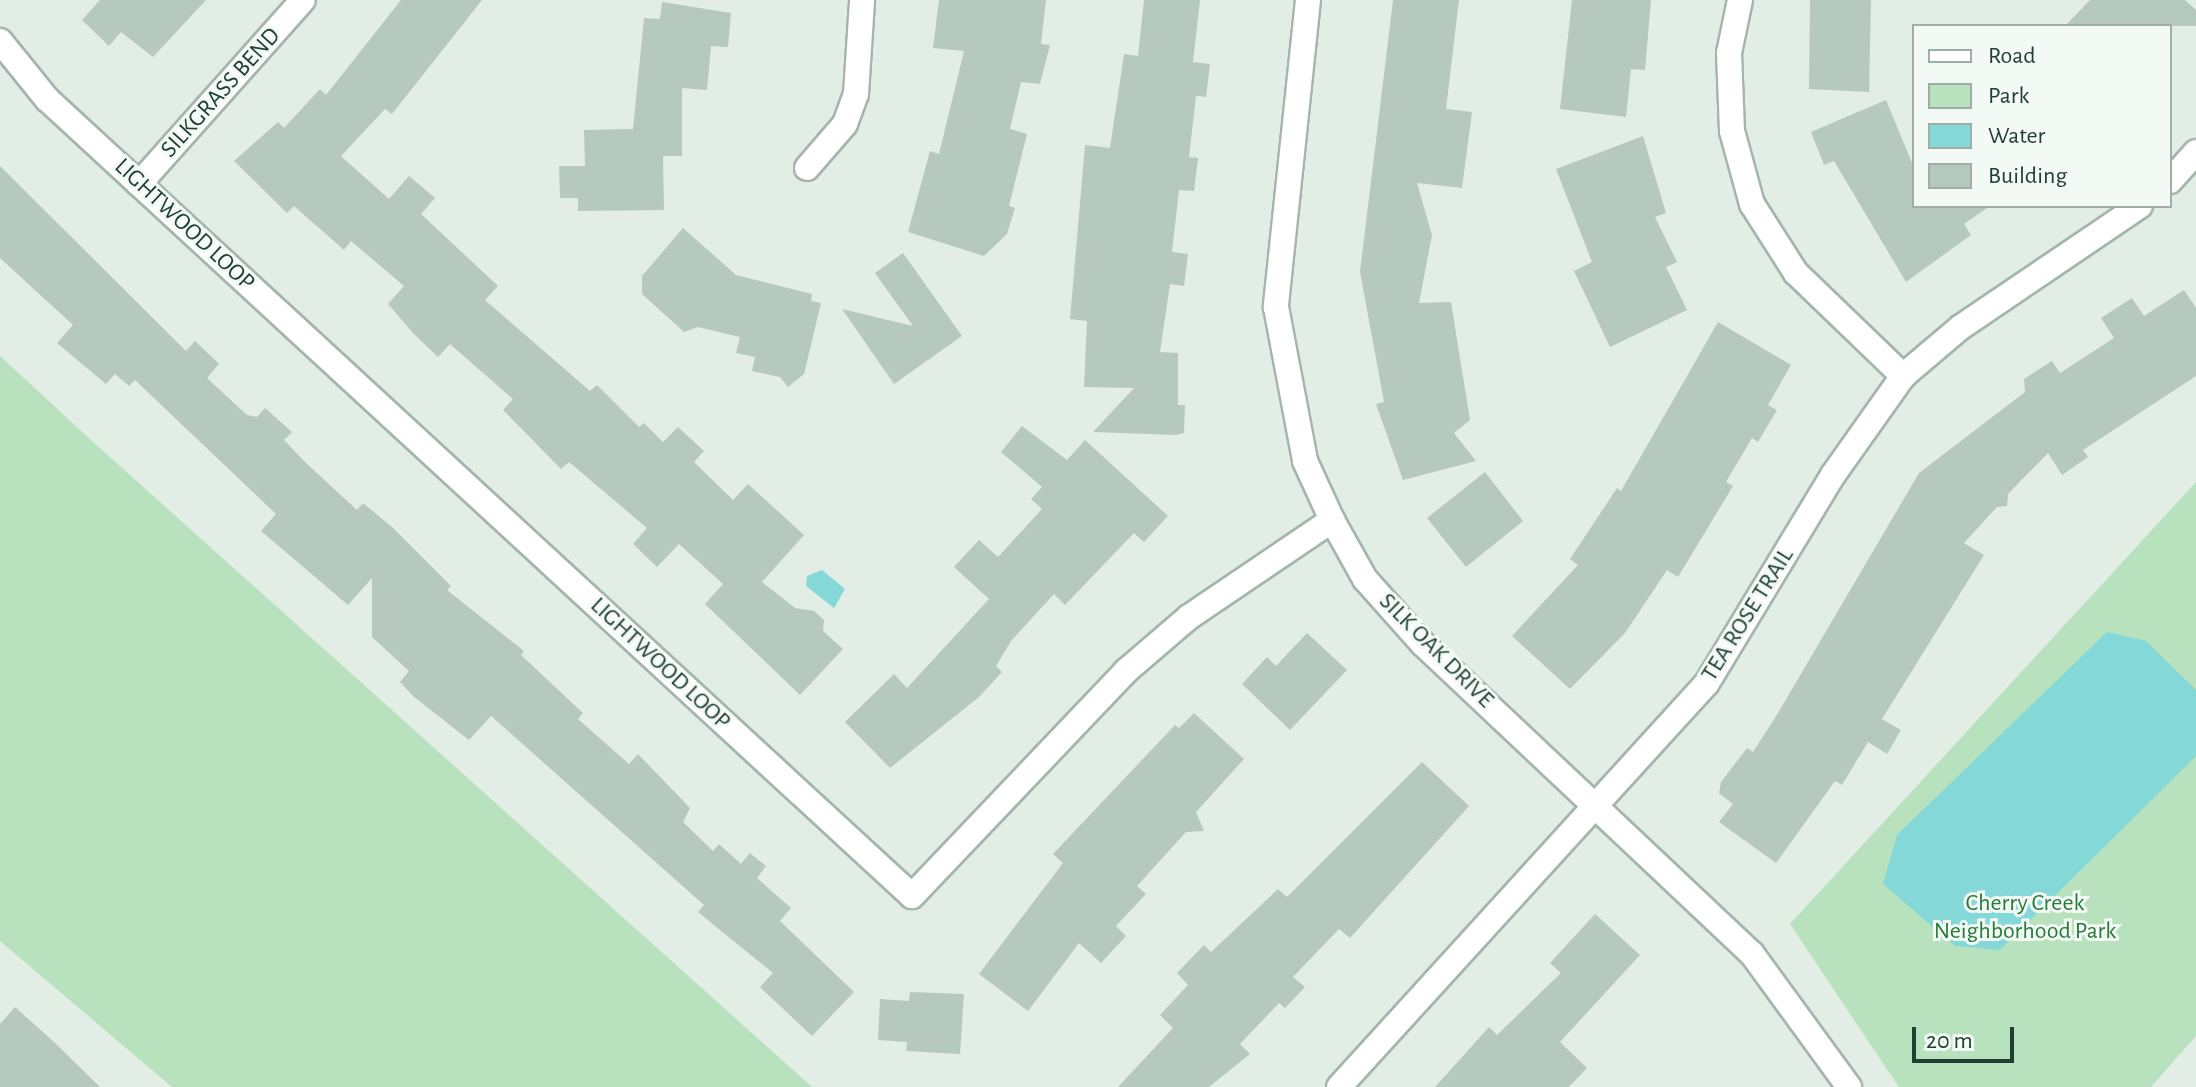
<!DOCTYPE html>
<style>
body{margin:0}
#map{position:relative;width:2196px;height:1087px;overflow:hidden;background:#e2ede6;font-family:"Alegreya Sans",sans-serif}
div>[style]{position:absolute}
.green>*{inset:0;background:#b8e1bd}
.water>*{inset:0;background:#84d8d8}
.building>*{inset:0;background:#b6c9bf}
.roads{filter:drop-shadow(2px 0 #a4b6ac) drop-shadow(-2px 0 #a4b6ac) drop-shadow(0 2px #a4b6ac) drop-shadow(0 -2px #a4b6ac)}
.minor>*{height:24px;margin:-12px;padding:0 12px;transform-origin:12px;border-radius:12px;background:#fff}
span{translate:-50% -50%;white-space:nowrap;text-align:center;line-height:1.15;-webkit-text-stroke:6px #f3f9f5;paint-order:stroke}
.street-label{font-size:24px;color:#204032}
.park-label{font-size:24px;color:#267b39}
.legend{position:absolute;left:1912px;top:24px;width:260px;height:184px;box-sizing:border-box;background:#f3f9f5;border:2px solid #9fafa7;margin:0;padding:10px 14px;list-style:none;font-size:24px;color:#204032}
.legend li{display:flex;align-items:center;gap:16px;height:40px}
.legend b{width:40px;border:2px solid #9fafa7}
.scale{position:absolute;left:1912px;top:1027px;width:102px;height:36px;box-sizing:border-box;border:4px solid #204032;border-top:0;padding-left:10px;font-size:24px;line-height:28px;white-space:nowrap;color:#204032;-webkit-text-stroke:6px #f3f9f5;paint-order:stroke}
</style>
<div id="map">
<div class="green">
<i style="clip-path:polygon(0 356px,92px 441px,812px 1087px,172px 1087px,0 941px)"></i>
<i style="clip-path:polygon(2196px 482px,2196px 1036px,2151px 1087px,1899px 1087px,1790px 924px)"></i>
</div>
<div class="water">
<i style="clip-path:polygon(822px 570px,845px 589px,834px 608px,806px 586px,807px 576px)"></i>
<i style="clip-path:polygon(2107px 632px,2146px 641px,2196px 690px,2196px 756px,2000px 950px,1955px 946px,1883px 884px,1897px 835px)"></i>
</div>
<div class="building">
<i style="clip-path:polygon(100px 0,206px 0,153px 57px,121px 32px,109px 46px,82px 20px)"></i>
<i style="clip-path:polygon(401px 0,482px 0,392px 114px,385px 109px,341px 156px,389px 199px,409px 176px,435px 198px,421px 214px,498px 286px,485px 300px,590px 391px,597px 385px,639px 427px,644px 423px,663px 442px,678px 427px,704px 451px,694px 462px,733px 500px,748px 484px,804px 535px,762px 582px,795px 608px,814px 611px,824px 620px,823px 631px,843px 649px,800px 695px,705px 604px,723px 584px,679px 544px,657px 567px,633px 544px,647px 528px,569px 462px,561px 469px,503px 410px,513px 399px,450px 344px,438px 357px,413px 333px,388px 304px,404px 286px,351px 241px,344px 250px,294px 206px,287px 213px,234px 161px,278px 122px,284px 128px,320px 89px,326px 95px)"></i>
<i style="clip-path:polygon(939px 0,1046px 0,1041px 44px,1050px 45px,1040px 84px,1021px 82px,1010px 129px,1027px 134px,1009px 206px,1015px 208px,1007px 234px,984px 256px,908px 232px,930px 151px,939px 154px,964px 51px,933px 48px)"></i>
<i style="clip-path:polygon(1144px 0,1200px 0,1193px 62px,1210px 64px,1206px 97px,1196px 96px,1189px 157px,1198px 158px,1194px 191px,1179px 190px,1172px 252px,1188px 254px,1184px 286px,1170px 284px,1160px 352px,1178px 353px,1178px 405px,1185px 405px,1184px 433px,1176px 435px,1093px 432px,1134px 388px,1084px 387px,1087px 321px,1070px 319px,1085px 145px,1110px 148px,1124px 54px,1138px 56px)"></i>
<i style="clip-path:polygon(1393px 0,1459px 0,1446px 109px,1472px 112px,1462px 188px,1417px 183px,1432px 235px,1419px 303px,1451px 302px,1470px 420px,1454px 433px,1476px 461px,1403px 480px,1376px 404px,1384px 402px,1360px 272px)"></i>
<i style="clip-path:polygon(1572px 0,1651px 0,1645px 70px,1631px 69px,1626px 117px,1560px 109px)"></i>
<i style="clip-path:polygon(1810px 0,1871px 0,1869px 92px,1809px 89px)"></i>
<i style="clip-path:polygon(2090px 0,2185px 0,2196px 10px,2196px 26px,2065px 26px)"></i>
<i style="clip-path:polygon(662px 2px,731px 13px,728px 47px,711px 46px,707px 90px,682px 88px,682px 156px,663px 156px,664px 210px,578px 211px,578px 198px,560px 198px,559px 166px,585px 166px,584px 130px,633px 129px,644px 18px,660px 19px)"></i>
<i style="clip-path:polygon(1886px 100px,1914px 168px,1914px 206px,1990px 206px,1964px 224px,1971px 235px,1906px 282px,1834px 161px,1824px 165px,1811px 132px)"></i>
<i style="clip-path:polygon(1643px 136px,1666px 213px,1655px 217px,1677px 262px,1666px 267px,1687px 310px,1610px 347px,1574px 271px,1592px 262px,1556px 169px)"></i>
<i style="clip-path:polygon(0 166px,186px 351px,195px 341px,219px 364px,207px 378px,247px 415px,257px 417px,265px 408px,292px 432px,284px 440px,305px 462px,357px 510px,363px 503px,392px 527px,451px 586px,447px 590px,524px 651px,521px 655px,583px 713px,578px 719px,629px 764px,638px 754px,690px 808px,683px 822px,713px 851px,719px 844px,741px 864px,750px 853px,766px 866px,757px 878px,791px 908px,780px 921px,854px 992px,812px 1036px,760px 987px,773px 973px,698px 912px,704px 905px,491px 716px,469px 740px,413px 696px,400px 682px,409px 671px,372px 637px,372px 578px,348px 605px,261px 531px,276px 514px,135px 380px,129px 386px,115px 374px,106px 384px,57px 343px,73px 325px,0 258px)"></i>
<i style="clip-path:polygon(683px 228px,736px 275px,812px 294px,811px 301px,821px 303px,804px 374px,788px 387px,780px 377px,752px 371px,755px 357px,736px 353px,740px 337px,698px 327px,684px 332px,642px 294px,642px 276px)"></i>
<i style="clip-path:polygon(903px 253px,962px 336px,894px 384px,842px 309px,913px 326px,875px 273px)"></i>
<i style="clip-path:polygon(2184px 290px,2196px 308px,2196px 376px,2083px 450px,2088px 457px,2062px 475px,2048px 453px,2008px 494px,2007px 506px,1997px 507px,1964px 543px,1984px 555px,1882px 719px,1901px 730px,1887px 754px,1868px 742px,1842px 785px,1835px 781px,1776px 863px,1719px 822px,1733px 804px,1719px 793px,1721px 782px,1747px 748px,1753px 752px,1778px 713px,1919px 473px,2025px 392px,2024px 379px,2052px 361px,2060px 373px,2114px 338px,2101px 318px,2132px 298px,2144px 316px)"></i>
<i style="clip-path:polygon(1718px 322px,1791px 365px,1768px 405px,1777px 410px,1758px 442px,1752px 438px,1726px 482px,1733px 486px,1678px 577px,1667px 570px,1625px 633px,1570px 689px,1512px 636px,1578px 565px,1570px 559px,1617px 488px,1621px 491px)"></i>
<i style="clip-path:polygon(1022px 426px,1067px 460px,1085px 440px,1168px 516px,1144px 542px,1134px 533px,1065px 605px,1054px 594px,1011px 641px,996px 666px,1002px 672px,979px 697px,890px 768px,845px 722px,894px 674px,907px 688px,989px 599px,954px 567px,979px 540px,998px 557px,1042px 509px,1031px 499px,1042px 487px,1001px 452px)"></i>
<i style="clip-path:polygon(1485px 472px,1523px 521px,1466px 567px,1427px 518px)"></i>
<i style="clip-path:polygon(1307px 633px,1347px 670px,1290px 730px,1242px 684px,1267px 657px,1276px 666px)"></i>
<i style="clip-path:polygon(1194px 713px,1244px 759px,1196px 812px,1204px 831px,1186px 832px,1137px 886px,1146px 894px,1116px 926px,1126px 936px,1101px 963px,1079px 943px,1028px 1011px,979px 974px,1063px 863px,1053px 854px,1175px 725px,1179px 728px)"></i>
<i style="clip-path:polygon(1422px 762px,1469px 806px,1350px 938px,1339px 929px,1293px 977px,1305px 987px,1285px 1008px,1279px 1003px,1240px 1044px,1250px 1054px,1209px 1087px,1118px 1087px,1173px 1028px,1160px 1015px,1188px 985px,1177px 973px,1204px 945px,1211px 952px,1278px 889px,1287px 897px)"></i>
<i style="clip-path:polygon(1595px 914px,1640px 955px,1560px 1042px,1587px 1068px,1569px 1087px,1435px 1087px,1489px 1027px,1497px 1035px,1561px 973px,1550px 963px)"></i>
<i style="clip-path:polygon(910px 992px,964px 994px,960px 1054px,906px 1051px,907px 1042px,878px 1040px,880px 999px,909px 1001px)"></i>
<i style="clip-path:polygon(15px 1007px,54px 1042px,100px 1087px,0 1087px,0 1024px)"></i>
</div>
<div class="roads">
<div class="minor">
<i style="left:1308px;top:0;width:309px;rotate:96deg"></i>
<i style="left:1276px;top:307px;width:157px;rotate:79.3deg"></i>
<i style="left:1305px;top:461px;width:65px;rotate:65.4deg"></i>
<i style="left:1332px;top:520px;width:68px;rotate:60.8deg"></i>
<i style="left:1365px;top:579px;width:87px;rotate:48.3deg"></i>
<i style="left:1423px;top:644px;width:452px;rotate:43.3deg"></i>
<i style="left:1752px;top:954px;width:165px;rotate:53.9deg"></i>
<i style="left:1740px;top:0;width:54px;rotate:101.7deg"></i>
<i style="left:1729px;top:53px;width:78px;rotate:87.8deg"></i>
<i style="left:1732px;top:131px;width:76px;rotate:74.7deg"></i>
<i style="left:1752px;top:204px;width:82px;rotate:57.5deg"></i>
<i style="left:1796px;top:273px;width:149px;rotate:43.9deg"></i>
<i style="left:0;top:41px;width:75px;rotate:51deg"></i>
<i style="left:47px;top:99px;width:1176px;rotate:42.66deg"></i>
<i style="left:912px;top:896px;width:311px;rotate:-46.4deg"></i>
<i style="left:1126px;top:671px;width:83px;rotate:-40.6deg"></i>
<i style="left:1189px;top:617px;width:173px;rotate:-34.1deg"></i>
<i style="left:807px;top:168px;width:58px;rotate:-49.2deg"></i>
<i style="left:845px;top:124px;width:32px;rotate:-70deg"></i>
<i style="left:856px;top:94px;width:94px;rotate:-86.3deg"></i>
<i style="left:2170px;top:181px;width:39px;rotate:-48deg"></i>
<i style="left:139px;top:184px;width:246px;rotate:-48.3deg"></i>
<i style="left:1339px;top:1087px;width:546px;rotate:-47.67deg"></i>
<i style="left:1707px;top:683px;width:243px;rotate:-58.8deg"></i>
<i style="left:1833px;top:475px;width:121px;rotate:-54.7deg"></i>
<i style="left:1903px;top:376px;width:76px;rotate:-40.2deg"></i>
<i style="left:1961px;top:327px;width:216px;rotate:-34.1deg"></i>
</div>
</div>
<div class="street-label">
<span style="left:221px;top:93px;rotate:-48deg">SILKGRASS BEND</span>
<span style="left:184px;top:225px;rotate:43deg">LIGHTWOOD LOOP</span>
<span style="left:1748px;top:615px;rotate:-58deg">TEA ROSE TRAIL</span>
<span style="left:1436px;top:651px;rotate:45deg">SILK OAK DRIVE</span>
<span style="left:660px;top:664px;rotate:43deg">LIGHTWOOD LOOP</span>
</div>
<div class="park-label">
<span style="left:2025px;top:918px">Cherry Creek<br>Neighborhood Park</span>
</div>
<ul class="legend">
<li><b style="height:10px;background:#fff"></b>Road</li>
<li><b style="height:22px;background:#b8e1bd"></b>Park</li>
<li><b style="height:22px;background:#84d8d8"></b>Water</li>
<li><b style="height:22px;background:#b6c9bf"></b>Building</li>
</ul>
<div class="scale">20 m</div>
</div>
